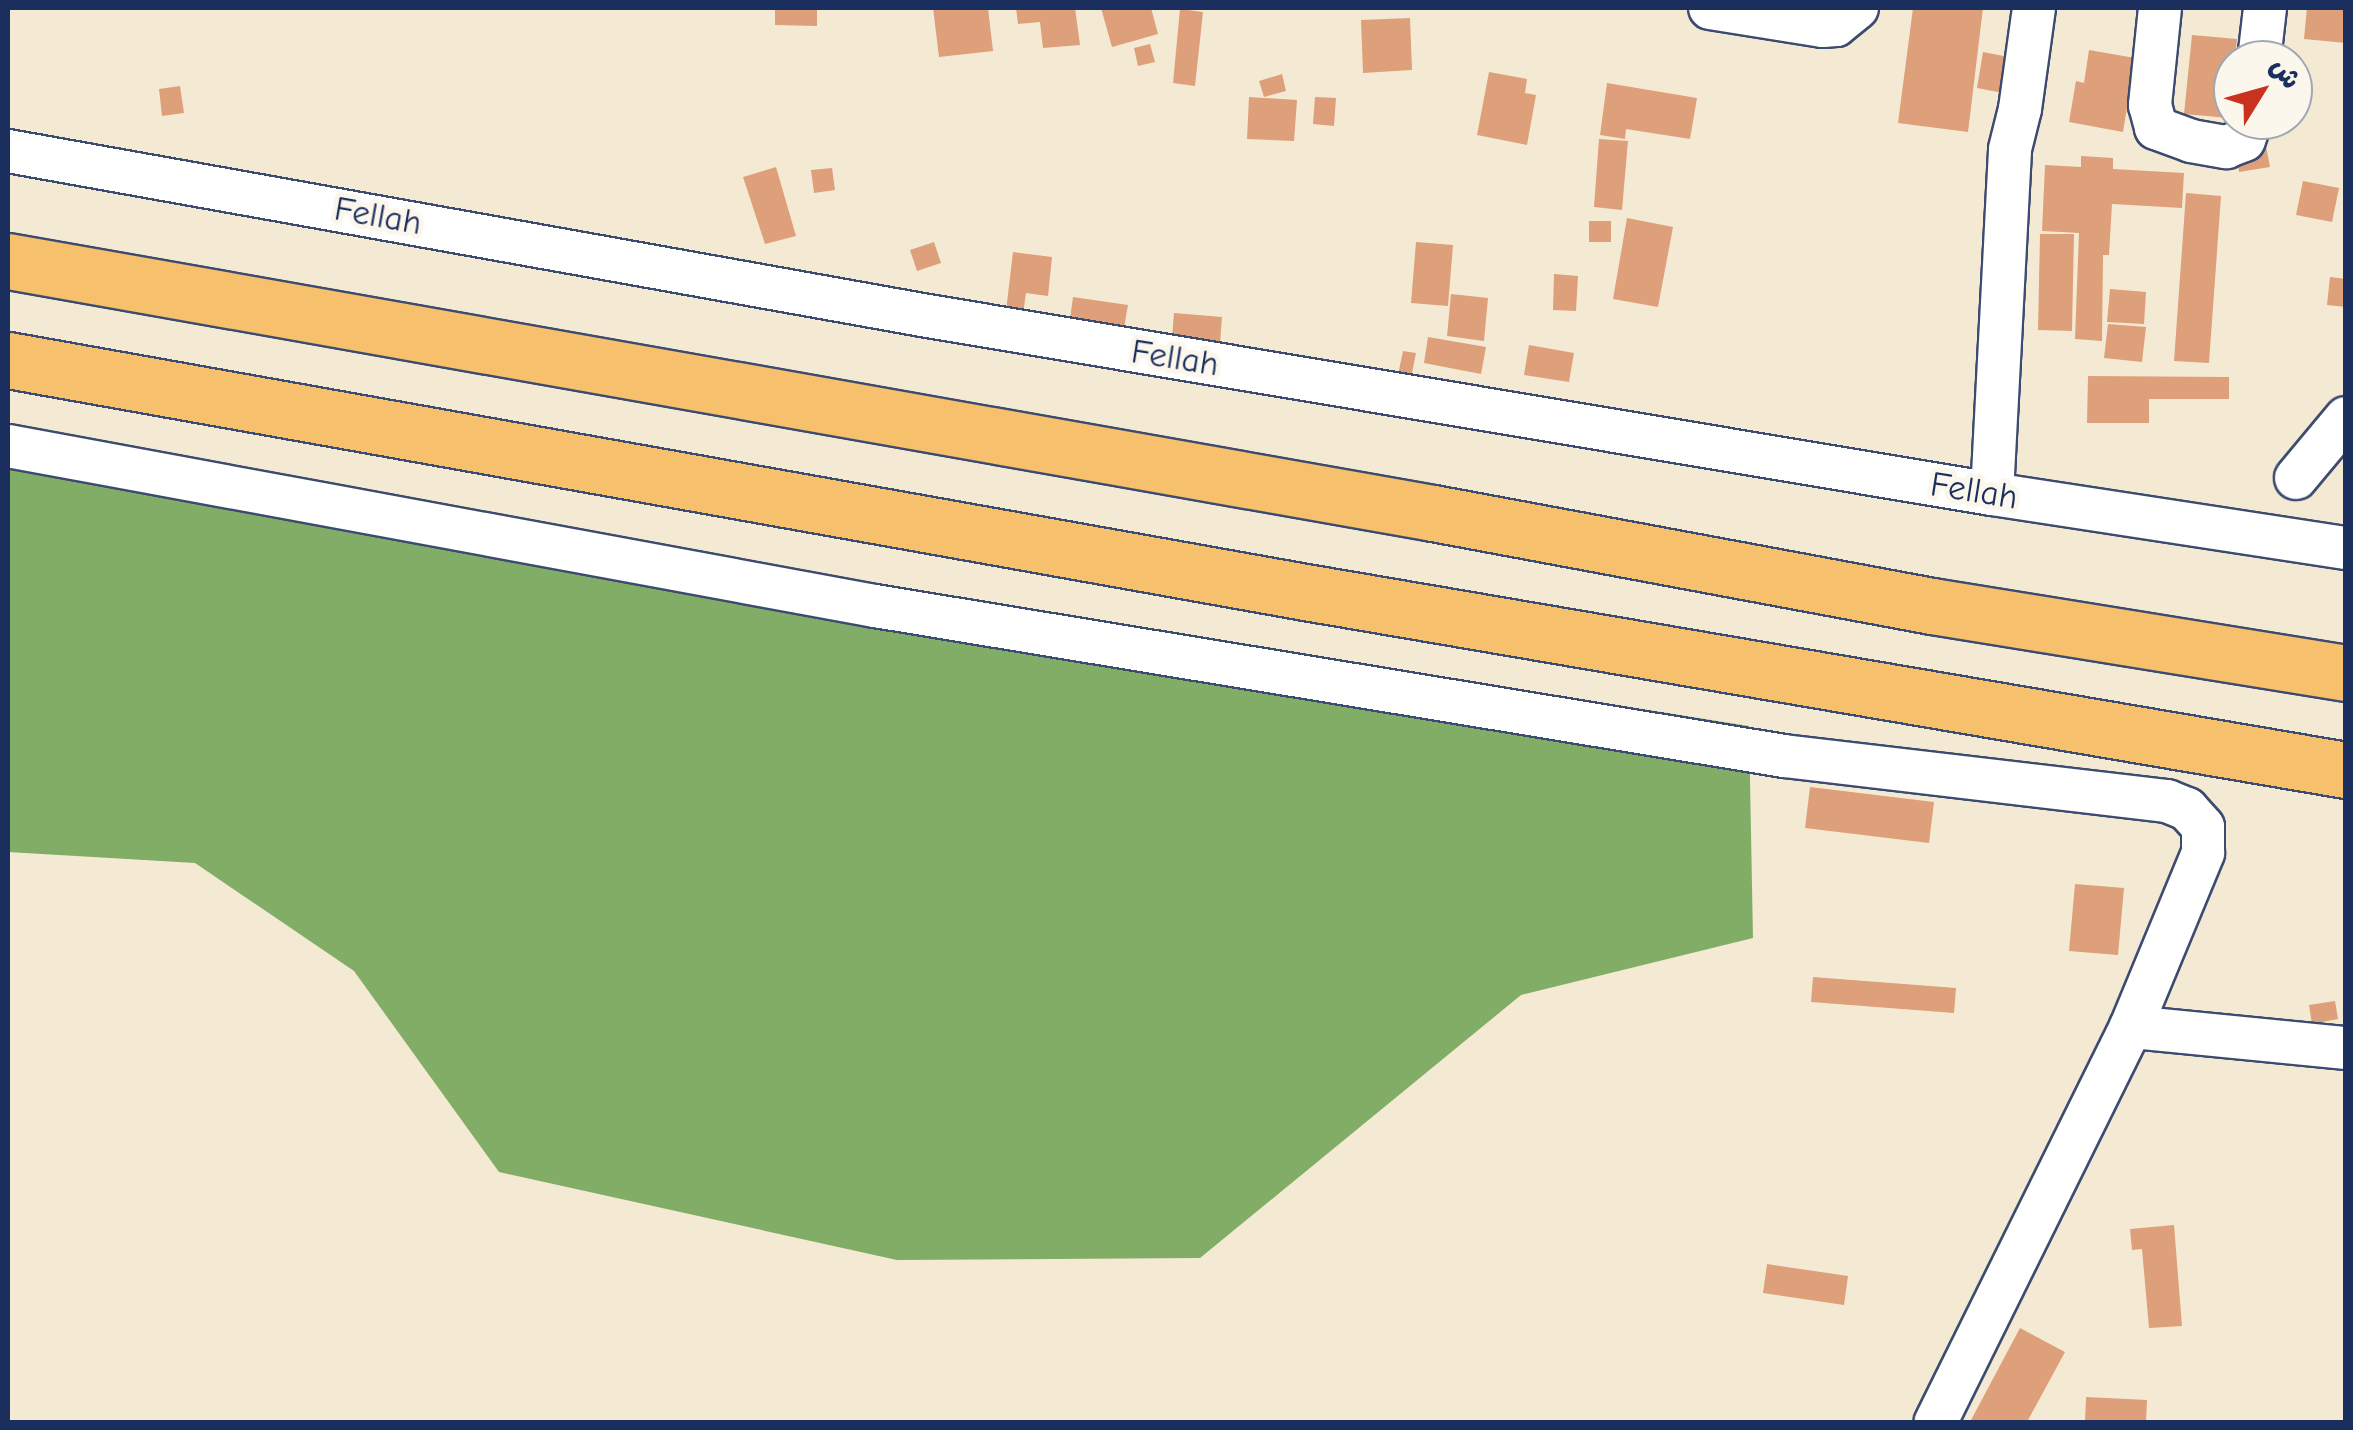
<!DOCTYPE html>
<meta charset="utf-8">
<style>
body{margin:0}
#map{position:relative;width:2353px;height:1430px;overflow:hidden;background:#f4ead3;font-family:"Comic Neue","Playpen Sans Arabic",sans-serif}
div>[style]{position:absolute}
.forest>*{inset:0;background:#82ad66}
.building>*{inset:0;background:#de9f7b}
.roads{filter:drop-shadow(2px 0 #3c4b70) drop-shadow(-2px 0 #3c4b70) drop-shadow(0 2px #3c4b70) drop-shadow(0 -2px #3c4b70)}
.minor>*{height:42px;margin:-21px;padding:0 21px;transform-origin:21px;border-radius:21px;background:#fff}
.highway>*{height:55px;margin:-27.5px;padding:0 27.5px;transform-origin:27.5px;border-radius:27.5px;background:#f7c06c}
span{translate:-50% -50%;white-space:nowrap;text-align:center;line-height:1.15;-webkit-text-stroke:10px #fbf7ec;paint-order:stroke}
.street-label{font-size:35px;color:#1b2f5e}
.frame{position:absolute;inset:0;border:10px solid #1b2f5e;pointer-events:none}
.north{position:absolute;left:2213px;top:40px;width:100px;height:100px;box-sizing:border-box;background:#fbf7ec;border:2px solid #a1a7b3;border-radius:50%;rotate:53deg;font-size:28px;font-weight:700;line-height:40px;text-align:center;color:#1b2f5e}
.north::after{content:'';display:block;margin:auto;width:35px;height:45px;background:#c8321e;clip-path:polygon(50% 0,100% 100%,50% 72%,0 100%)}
</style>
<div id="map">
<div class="forest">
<i style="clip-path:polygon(8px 449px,1749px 726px,1753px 938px,1521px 995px,1200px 1258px,897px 1260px,499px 1172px,354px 971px,195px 863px,8px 852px)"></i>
</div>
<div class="building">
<i style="clip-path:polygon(775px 8px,817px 8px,817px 26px,775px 25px)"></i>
<i style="clip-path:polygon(933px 8px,988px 8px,993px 51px,939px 57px)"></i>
<i style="clip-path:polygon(1016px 8px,1075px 8px,1080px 45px,1043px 48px,1040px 22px,1018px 24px)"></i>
<i style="clip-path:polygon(1101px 8px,1151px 8px,1158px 34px,1112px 47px)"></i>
<i style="clip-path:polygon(1913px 8px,1983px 8px,1968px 132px,1898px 123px)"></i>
<i style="clip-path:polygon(2307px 8px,2346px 8px,2346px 43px,2304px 39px)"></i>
<i style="clip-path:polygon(1180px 9px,1203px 12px,1195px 86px,1173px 83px)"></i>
<i style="clip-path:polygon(1410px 18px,1412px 70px,1363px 73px,1361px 20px)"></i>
<i style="clip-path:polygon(2192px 35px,2237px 39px,2229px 118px,2184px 114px)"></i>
<i style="clip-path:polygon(1150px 44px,1155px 62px,1138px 66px,1134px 48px)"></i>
<i style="clip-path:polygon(2089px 50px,2135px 58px,2123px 132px,2069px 122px,2076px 81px,2084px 83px)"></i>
<i style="clip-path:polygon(1983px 52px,2014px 58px,2008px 94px,1977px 88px)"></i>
<i style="clip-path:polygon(1489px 72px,1527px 79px,1525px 93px,1536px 95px,1527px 145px,1477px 135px)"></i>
<i style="clip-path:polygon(1282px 74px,1286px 91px,1264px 97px,1259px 81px)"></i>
<i style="clip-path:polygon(1607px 83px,1697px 98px,1690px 139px,1626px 129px,1625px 139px,1600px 135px)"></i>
<i style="clip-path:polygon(180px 86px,184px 113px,162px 116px,159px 89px)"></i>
<i style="clip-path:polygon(1249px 97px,1297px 100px,1294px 141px,1247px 139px)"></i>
<i style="clip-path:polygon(1315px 97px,1336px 98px,1334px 126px,1313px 124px)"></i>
<i style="clip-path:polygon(1599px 139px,1628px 141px,1622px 210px,1594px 207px)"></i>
<i style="clip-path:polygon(2266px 146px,2270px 167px,2239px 172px,2236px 151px)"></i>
<i style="clip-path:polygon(2081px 156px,2113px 158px,2113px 169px,2184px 173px,2182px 208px,2112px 204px,2109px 255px,2103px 255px,2102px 341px,2075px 339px,2079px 233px,2042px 231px,2045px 165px,2081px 167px)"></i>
<i style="clip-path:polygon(776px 167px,796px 236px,765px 244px,743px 177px)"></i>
<i style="clip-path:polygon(832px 168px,835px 190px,814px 193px,811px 170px)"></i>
<i style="clip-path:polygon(2303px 181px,2339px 188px,2332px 222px,2296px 215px)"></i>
<i style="clip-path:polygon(2186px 193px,2221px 196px,2209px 363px,2174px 361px)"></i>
<i style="clip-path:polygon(1627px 218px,1673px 227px,1658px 307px,1613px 299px)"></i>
<i style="clip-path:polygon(1589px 221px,1611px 221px,1611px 242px,1589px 242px)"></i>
<i style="clip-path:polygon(2040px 234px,2074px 234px,2072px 331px,2038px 330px)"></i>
<i style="clip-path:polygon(934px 242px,941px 263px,917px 271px,910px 250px)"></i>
<i style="clip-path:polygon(1416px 242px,1453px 245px,1448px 306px,1411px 303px)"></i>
<i style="clip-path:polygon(1013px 252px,1052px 257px,1048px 296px,1026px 293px,1023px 314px,1006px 311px)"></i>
<i style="clip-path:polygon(1554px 274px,1578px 276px,1576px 311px,1553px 310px)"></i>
<i style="clip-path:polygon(2330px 277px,2346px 279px,2346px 307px,2327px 305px)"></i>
<i style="clip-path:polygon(2110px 289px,2146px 292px,2144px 324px,2107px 322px)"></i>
<i style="clip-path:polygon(1451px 294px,1488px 298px,1484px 341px,1447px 336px)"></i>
<i style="clip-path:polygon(1073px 297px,1128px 305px,1124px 328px,1070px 319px)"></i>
<i style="clip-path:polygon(1174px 313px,1222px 317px,1220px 343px,1172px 339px)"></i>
<i style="clip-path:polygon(2108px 324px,2146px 327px,2142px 362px,2104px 358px)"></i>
<i style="clip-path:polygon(1428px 337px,1486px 347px,1481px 374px,1424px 363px)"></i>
<i style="clip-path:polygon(1529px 345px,1574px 353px,1569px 382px,1524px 375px)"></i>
<i style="clip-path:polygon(1403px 351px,1416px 353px,1411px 378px,1398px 375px)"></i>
<i style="clip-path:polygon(2088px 376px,2229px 377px,2229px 399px,2149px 399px,2149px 423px,2087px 423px)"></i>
<i style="clip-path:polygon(1810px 787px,1934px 802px,1929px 843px,1805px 828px)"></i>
<i style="clip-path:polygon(2075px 884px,2124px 888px,2118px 955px,2069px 951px)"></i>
<i style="clip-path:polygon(1813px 977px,1956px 988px,1954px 1013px,1811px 1002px)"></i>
<i style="clip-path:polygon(2335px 1001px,2338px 1019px,2312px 1024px,2309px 1005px)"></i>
<i style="clip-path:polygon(2174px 1225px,2182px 1326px,2149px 1328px,2142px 1249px,2132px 1250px,2130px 1229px)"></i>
<i style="clip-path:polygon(1767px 1264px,1848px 1276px,1844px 1305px,1763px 1293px)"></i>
<i style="clip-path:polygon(2020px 1328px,2065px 1352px,2027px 1422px,1970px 1422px)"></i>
<i style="clip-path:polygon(2086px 1397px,2147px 1400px,2146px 1422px,2085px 1422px)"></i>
</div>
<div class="roads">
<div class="minor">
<i style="left:1710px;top:8px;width:114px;rotate:9.1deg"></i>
<i style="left:1823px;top:26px;width:13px;rotate:-4deg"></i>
<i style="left:1836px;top:25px;width:27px;rotate:-39deg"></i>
<i style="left:2160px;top:8px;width:98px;rotate:95.9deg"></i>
<i style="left:2150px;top:105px;width:24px;rotate:75deg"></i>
<i style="left:2156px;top:128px;width:37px;rotate:20deg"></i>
<i style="left:2191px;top:141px;width:36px;rotate:10deg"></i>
<i style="left:2226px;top:147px;width:19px;rotate:-21deg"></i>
<i style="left:2244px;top:140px;width:21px;rotate:-71deg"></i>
<i style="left:2259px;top:60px;width:52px;rotate:-83.4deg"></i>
<i style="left:8px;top:151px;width:929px;rotate:10.17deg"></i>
<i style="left:922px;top:315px;width:1085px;rotate:9.5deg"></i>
<i style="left:1992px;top:494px;width:358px;rotate:8.7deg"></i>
<i style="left:8px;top:446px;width:882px;rotate:10.46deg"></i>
<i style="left:875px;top:606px;width:921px;rotate:9.37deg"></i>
<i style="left:1784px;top:756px;width:386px;rotate:6.7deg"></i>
<i style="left:2167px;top:801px;width:22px;rotate:22deg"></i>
<i style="left:2187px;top:809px;width:24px;rotate:48deg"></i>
<i style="left:2203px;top:827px;width:26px;rotate:90deg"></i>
<i style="left:2203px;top:853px;width:188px;rotate:112.5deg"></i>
<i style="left:2131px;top:1027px;width:441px;rotate:116.3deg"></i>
<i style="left:2296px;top:478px;width:78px;rotate:-50.2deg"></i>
<i style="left:1992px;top:494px;width:345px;rotate:-87deg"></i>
<i style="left:2010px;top:149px;width:41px;rotate:-76deg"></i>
<i style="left:2020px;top:109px;width:102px;rotate:-82.1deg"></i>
<i style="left:2131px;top:1027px;width:216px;rotate:5.6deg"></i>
</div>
<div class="highway">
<i style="left:8px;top:261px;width:1447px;rotate:10.03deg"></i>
<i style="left:1433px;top:513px;width:508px;rotate:10.56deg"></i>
<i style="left:1932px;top:606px;width:419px;rotate:9.2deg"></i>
<i style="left:8px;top:360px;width:1330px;rotate:10.14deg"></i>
<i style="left:1317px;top:594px;width:1044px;rotate:9.71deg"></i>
</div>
</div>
<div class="street-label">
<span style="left:378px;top:216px;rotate:10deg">Fellah</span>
<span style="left:1175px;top:358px;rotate:9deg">Fellah</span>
<span style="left:1974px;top:491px;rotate:9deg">Fellah</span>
</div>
<div class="frame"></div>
<div class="north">ش</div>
</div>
